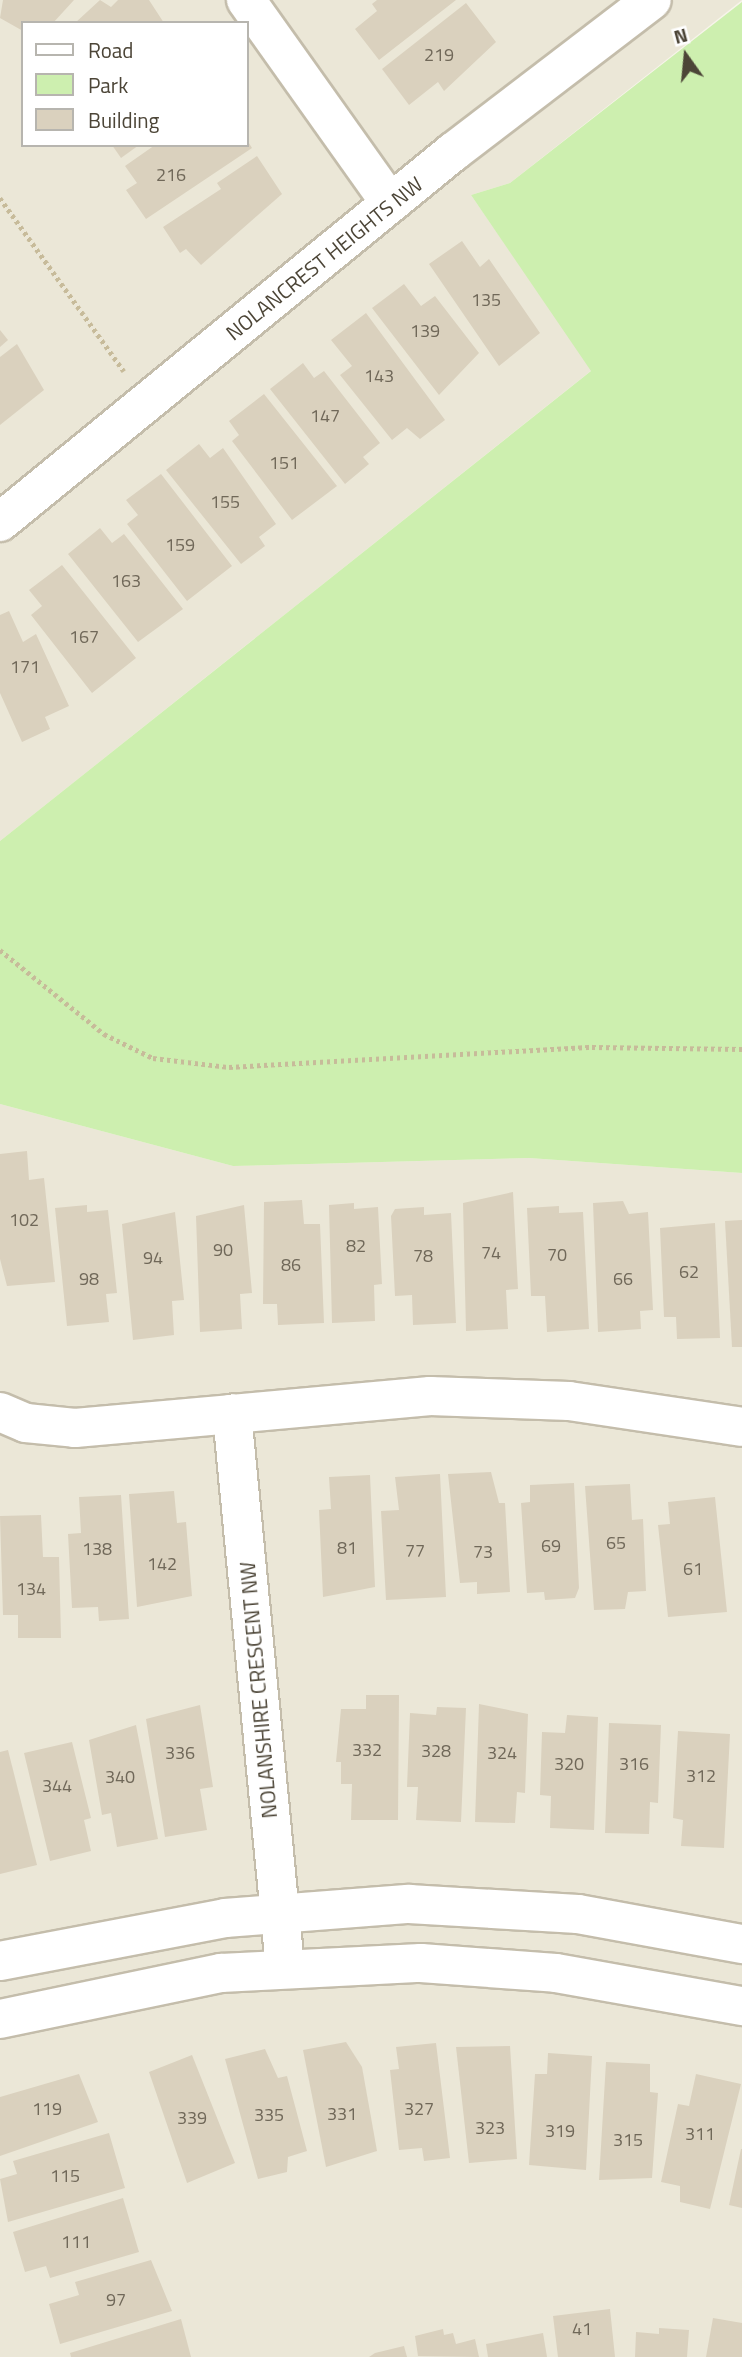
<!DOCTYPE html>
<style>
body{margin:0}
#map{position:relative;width:742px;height:2357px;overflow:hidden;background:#f7f4ea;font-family:"Titillium Web",sans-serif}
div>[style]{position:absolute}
.residential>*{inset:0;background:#ebe7d7}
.green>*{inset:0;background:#cdefaf}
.building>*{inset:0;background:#dad1be}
.path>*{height:4.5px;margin-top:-2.25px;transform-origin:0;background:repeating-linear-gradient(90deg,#c7bb9a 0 3.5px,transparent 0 7px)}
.roads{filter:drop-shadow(2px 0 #c4bdab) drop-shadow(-2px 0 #c4bdab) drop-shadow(0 2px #c4bdab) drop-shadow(0 -2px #c4bdab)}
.minor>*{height:38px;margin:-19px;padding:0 19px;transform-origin:19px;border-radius:19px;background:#fff}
.tertiary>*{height:38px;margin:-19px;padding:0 19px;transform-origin:19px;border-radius:19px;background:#fff}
span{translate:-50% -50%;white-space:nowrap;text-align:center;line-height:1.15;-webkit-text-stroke:5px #fff;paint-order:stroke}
.number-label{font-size:18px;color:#706859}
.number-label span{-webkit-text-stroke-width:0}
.street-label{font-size:21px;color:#4c4537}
.legend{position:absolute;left:21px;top:21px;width:228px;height:126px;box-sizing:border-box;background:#fff;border:2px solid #b7b5af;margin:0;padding:9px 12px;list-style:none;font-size:21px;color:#4c4537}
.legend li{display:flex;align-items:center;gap:14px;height:35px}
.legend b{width:35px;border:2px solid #b7b5af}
.north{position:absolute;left:651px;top:21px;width:70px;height:70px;-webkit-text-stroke:5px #fff;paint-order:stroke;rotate:345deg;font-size:19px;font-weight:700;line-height:28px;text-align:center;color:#4c4537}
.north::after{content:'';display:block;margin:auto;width:24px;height:32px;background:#4c4537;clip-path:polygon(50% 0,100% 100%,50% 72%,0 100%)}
</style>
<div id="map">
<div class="residential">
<i style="clip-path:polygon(evenodd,0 0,742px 0,510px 183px,471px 195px,592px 370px,0 841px,0 0,23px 23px,247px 23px,247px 145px,23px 145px,23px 23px)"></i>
<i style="clip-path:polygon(0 1104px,233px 1166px,529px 1158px,742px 1173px,742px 2357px,0 2357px)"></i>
</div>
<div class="green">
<i style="clip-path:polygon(742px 2px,742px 1173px,529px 1158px,233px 1166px,0 1104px,0 841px,591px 371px,471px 195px,510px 183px)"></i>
</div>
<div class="building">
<i style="clip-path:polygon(3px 0,74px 0,53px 23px,23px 23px,23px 31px,0 18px)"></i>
<i style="clip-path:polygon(100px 0,111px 7px,118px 0,149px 0,164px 23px,75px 23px)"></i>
<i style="clip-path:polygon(377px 0,456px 0,379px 60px,355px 29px,377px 11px,372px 4px)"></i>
<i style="clip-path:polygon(466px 3px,496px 42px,444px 91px,438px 82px,409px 105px,382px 69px)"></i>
<i style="clip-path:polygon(247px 140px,252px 148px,146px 219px,126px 190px,137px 183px,125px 166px,155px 145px,247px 145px)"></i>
<i style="clip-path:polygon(112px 145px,139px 145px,121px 158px)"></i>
<i style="clip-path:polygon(257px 156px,282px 194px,201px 265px,186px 249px,180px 253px,163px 227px,221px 189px,217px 183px)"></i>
<i style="clip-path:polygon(462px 241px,480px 267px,489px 259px,540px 333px,499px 366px,429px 264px)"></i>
<i style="clip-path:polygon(404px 284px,421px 306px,435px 296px,479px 353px,439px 395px,372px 308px)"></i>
<i style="clip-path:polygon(366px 313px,445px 420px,420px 439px,407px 428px,392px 440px,340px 375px,352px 366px,331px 340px)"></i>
<i style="clip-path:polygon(0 330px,8px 340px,0 347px)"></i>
<i style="clip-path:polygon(17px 344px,44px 390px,0 425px,0 357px)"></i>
<i style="clip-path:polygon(303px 363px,314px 378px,324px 371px,380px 443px,363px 457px,369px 464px,345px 484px,270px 389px)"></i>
<i style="clip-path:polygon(264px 394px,337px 486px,292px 520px,232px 441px,239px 435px,229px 421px)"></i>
<i style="clip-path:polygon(199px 444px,210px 458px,223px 448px,276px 524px,259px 537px,265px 546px,241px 564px,166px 470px)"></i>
<i style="clip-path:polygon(161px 474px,232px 566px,187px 601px,127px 524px,138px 515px,126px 500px)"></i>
<i style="clip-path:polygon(100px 528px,112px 543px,124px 534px,183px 609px,138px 642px,68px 554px)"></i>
<i style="clip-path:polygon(62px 565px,136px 658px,92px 693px,31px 615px,42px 606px,29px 590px)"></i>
<i style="clip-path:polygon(9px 611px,23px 642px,36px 634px,69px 706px,45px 717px,50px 729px,22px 742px,0 693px,0 615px)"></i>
<i style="clip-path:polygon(27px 1151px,29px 1180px,44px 1178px,55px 1282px,7px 1286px,0 1259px,0 1154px)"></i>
<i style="clip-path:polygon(513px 1192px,518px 1289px,506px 1290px,508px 1329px,466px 1331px,463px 1203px)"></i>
<i style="clip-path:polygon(302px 1200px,304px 1224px,320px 1224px,324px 1323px,278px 1325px,277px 1304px,263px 1304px,264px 1202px)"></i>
<i style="clip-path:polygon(623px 1201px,629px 1214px,648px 1212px,653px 1310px,640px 1311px,641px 1329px,598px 1332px,593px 1203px)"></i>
<i style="clip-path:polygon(354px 1203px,354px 1209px,378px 1207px,382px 1284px,374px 1285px,375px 1321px,332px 1323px,329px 1205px)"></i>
<i style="clip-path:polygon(87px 1205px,87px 1212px,108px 1210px,117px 1293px,106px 1294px,109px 1322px,67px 1326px,55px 1208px)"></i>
<i style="clip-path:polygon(244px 1205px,252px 1293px,240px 1294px,242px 1329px,200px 1332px,196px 1216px)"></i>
<i style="clip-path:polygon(559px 1206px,559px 1213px,583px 1212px,589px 1329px,547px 1332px,545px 1296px,531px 1296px,527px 1208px)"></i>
<i style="clip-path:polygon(424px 1207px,424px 1215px,451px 1213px,456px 1323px,413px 1325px,412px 1295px,395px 1296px,391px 1216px,395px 1209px)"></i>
<i style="clip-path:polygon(175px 1212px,184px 1300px,172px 1301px,174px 1335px,133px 1340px,122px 1224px)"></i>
<i style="clip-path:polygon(742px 1220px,742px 1347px,732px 1347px,725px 1221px)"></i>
<i style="clip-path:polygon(715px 1223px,720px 1338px,677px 1339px,676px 1317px,664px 1317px,660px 1228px)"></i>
<i style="clip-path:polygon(491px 1472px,499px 1503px,505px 1503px,510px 1592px,477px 1594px,477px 1582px,460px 1583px,448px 1474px)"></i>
<i style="clip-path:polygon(440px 1474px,446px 1597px,386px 1600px,381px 1511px,399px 1510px,395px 1477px)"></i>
<i style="clip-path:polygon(370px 1475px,375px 1587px,323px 1597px,319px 1510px,331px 1509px,329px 1477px)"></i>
<i style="clip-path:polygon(574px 1483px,579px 1588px,575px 1598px,545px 1600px,544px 1592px,527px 1593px,521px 1503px,530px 1502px,530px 1485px)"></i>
<i style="clip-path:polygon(630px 1484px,632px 1520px,643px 1519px,646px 1591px,628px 1592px,625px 1609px,594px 1610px,585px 1486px)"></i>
<i style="clip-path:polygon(174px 1491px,177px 1523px,186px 1522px,192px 1596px,137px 1607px,129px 1494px)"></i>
<i style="clip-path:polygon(121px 1495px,129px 1619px,99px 1621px,98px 1607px,72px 1608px,68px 1534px,81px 1533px,79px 1497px)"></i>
<i style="clip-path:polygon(715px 1497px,727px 1612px,668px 1617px,658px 1525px,670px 1524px,668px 1502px)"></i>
<i style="clip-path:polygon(41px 1515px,43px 1557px,59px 1557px,61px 1638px,18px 1638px,18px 1615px,3px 1615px,0 1516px)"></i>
<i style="clip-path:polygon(366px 1695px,399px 1695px,398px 1820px,351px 1820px,352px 1784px,341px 1784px,341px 1762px,336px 1762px,341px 1709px,366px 1709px)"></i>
<i style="clip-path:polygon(479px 1704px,528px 1714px,525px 1793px,517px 1792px,515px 1823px,475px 1822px)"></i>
<i style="clip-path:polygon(200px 1705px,213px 1787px,200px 1789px,207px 1830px,165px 1837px,146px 1719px)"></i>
<i style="clip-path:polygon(437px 1707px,466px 1708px,461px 1822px,416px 1820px,418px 1787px,407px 1787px,410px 1713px,436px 1715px)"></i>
<i style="clip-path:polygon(567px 1715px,598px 1717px,594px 1830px,550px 1828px,551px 1796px,540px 1795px,542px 1732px,565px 1733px)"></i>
<i style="clip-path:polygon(609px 1723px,661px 1725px,658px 1803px,650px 1802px,649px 1834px,605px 1833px)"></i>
<i style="clip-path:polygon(136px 1725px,158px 1839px,117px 1847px,111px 1813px,102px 1815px,89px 1740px)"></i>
<i style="clip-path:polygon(678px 1731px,730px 1734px,724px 1848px,681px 1846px,683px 1820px,673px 1818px)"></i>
<i style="clip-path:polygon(72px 1742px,91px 1818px,84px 1820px,91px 1851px,50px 1861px,24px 1753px)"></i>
<i style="clip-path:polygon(8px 1750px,37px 1865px,0 1874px,0 1752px)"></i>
<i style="clip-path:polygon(346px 2042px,362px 2067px,377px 2151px,326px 2167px,303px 2050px)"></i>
<i style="clip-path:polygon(436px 2043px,450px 2158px,424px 2161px,422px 2148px,399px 2150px,390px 2070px,399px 2069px,396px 2047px)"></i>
<i style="clip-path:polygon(510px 2046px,517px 2159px,469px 2163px,456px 2047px)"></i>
<i style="clip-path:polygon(265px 2049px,278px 2078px,287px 2076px,307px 2151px,288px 2157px,287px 2172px,258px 2179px,225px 2059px)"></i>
<i style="clip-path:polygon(548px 2053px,592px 2056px,586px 2170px,529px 2165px,535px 2074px,547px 2074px)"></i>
<i style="clip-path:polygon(192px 2055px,235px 2163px,187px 2183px,149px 2072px)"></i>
<i style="clip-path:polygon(606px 2062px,650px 2064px,650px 2092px,658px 2093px,652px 2178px,599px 2180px)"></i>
<i style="clip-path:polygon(79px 2074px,98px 2122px,0 2156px,0 2097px)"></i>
<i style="clip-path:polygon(696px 2074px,741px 2084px,710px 2209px,680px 2202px,680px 2186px,661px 2182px,678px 2104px,689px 2106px)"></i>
<i style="clip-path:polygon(109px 2133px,125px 2188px,8px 2222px,0 2179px,17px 2174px,13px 2161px)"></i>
<i style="clip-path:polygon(741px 2149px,742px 2149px,742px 2208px,729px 2205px)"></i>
<i style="clip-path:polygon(123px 2198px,139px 2252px,50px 2278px,46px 2266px,25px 2272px,13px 2232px)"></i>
<i style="clip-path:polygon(151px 2260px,172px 2311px,60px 2344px,49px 2304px,79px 2295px,75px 2282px)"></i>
<i style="clip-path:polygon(610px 2309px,615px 2357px,558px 2357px,553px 2316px)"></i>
<i style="clip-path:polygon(713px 2318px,742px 2323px,742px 2357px,706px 2357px)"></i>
<i style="clip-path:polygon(181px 2319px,191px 2357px,71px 2357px,70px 2353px)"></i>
<i style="clip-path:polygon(659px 2328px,689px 2330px,687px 2357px,635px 2357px,636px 2332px,659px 2334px)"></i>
<i style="clip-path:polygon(443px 2329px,444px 2335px,453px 2333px,456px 2344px,475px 2339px,479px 2357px,418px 2356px,415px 2336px)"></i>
<i style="clip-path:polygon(543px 2333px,547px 2357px,488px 2357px,486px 2344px)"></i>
<i style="clip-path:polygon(404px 2346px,407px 2357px,369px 2357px,375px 2353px)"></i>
</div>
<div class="path">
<i style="left:0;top:198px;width:213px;rotate:54.4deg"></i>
<i style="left:0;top:950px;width:134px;rotate:38.9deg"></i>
<i style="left:104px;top:1034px;width:55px;rotate:26.1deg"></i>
<i style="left:153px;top:1058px;width:77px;rotate:6.8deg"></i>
<i style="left:229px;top:1067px;width:364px;rotate:-3.2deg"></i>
<i style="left:592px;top:1047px;width:150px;rotate:0.8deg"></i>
</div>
<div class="roads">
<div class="minor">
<i style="left:246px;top:0;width:249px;rotate:54.6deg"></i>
<i style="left:0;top:522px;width:585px;rotate:-39.24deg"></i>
<i style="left:453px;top:152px;width:250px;rotate:-37.4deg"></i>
<i style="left:0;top:1412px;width:28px;rotate:23deg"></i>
<i style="left:26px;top:1423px;width:49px;rotate:5.8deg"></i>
<i style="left:75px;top:1428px;width:158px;rotate:-5.1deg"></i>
<i style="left:285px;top:1967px;width:556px;rotate:-95.47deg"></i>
<i style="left:232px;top:1414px;width:199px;rotate:-5.2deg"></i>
<i style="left:430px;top:1396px;width:139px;rotate:2.1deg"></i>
<i style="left:569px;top:1401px;width:175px;rotate:8.5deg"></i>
</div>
<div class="tertiary">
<i style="left:0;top:1961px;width:229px;rotate:-10.8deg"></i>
<i style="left:225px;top:1918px;width:185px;rotate:-4.4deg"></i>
<i style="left:409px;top:1904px;width:169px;rotate:3.4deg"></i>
<i style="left:578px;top:1914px;width:167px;rotate:10.4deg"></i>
<i style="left:0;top:2019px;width:226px;rotate:-11.8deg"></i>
<i style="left:221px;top:1973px;width:200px;rotate:-2.9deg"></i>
<i style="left:421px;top:1963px;width:135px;rotate:4.2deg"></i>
<i style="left:556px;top:1973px;width:189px;rotate:10.1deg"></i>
</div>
</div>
<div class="number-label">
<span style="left:439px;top:55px">219</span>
<span style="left:171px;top:175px">216</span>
<span style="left:486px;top:300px">135</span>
<span style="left:425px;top:331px">139</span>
<span style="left:379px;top:376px">143</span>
<span style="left:325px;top:416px">147</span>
<span style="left:284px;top:463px">151</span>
<span style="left:225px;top:502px">155</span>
<span style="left:180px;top:545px">159</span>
<span style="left:126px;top:581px">163</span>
<span style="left:84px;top:637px">167</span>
<span style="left:25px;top:667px">171</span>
<span style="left:24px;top:1220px">102</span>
<span style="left:356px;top:1246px">82</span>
<span style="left:223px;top:1250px">90</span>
<span style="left:491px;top:1253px">74</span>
<span style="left:557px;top:1255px">70</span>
<span style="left:423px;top:1256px">78</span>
<span style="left:153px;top:1258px">94</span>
<span style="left:291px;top:1265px">86</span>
<span style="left:689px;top:1272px">62</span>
<span style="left:89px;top:1279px">98</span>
<span style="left:623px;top:1279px">66</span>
<span style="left:616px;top:1543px">65</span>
<span style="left:551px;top:1546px">69</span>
<span style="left:347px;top:1548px">81</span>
<span style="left:97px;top:1549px">138</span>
<span style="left:415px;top:1551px">77</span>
<span style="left:483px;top:1552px">73</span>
<span style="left:162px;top:1564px">142</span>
<span style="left:693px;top:1569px">61</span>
<span style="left:31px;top:1589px">134</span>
<span style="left:367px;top:1750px">332</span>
<span style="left:436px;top:1751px">328</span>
<span style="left:180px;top:1753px">336</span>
<span style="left:502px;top:1753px">324</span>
<span style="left:569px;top:1764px">320</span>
<span style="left:634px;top:1764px">316</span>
<span style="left:701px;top:1776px">312</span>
<span style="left:120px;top:1777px">340</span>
<span style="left:57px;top:1786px">344</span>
<span style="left:47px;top:2109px">119</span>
<span style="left:419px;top:2109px">327</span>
<span style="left:342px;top:2114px">331</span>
<span style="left:269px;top:2115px">335</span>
<span style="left:192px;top:2118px">339</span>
<span style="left:490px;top:2128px">323</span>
<span style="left:560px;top:2131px">319</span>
<span style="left:700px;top:2134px">311</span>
<span style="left:628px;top:2140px">315</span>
<span style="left:65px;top:2176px">115</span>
<span style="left:76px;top:2242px">111</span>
<span style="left:116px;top:2300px">97</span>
<span style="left:582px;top:2329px">41</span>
</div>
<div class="street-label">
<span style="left:324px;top:258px;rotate:-39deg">NOLANCREST HEIGHTS NW</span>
<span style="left:258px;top:1690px;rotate:-95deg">NOLANSHIRE CRESCENT NW</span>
</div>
<ul class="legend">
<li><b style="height:9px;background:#fff"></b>Road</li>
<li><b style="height:19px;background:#cdefaf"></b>Park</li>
<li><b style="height:19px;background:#dad1be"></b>Building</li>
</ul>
<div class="north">N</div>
</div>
